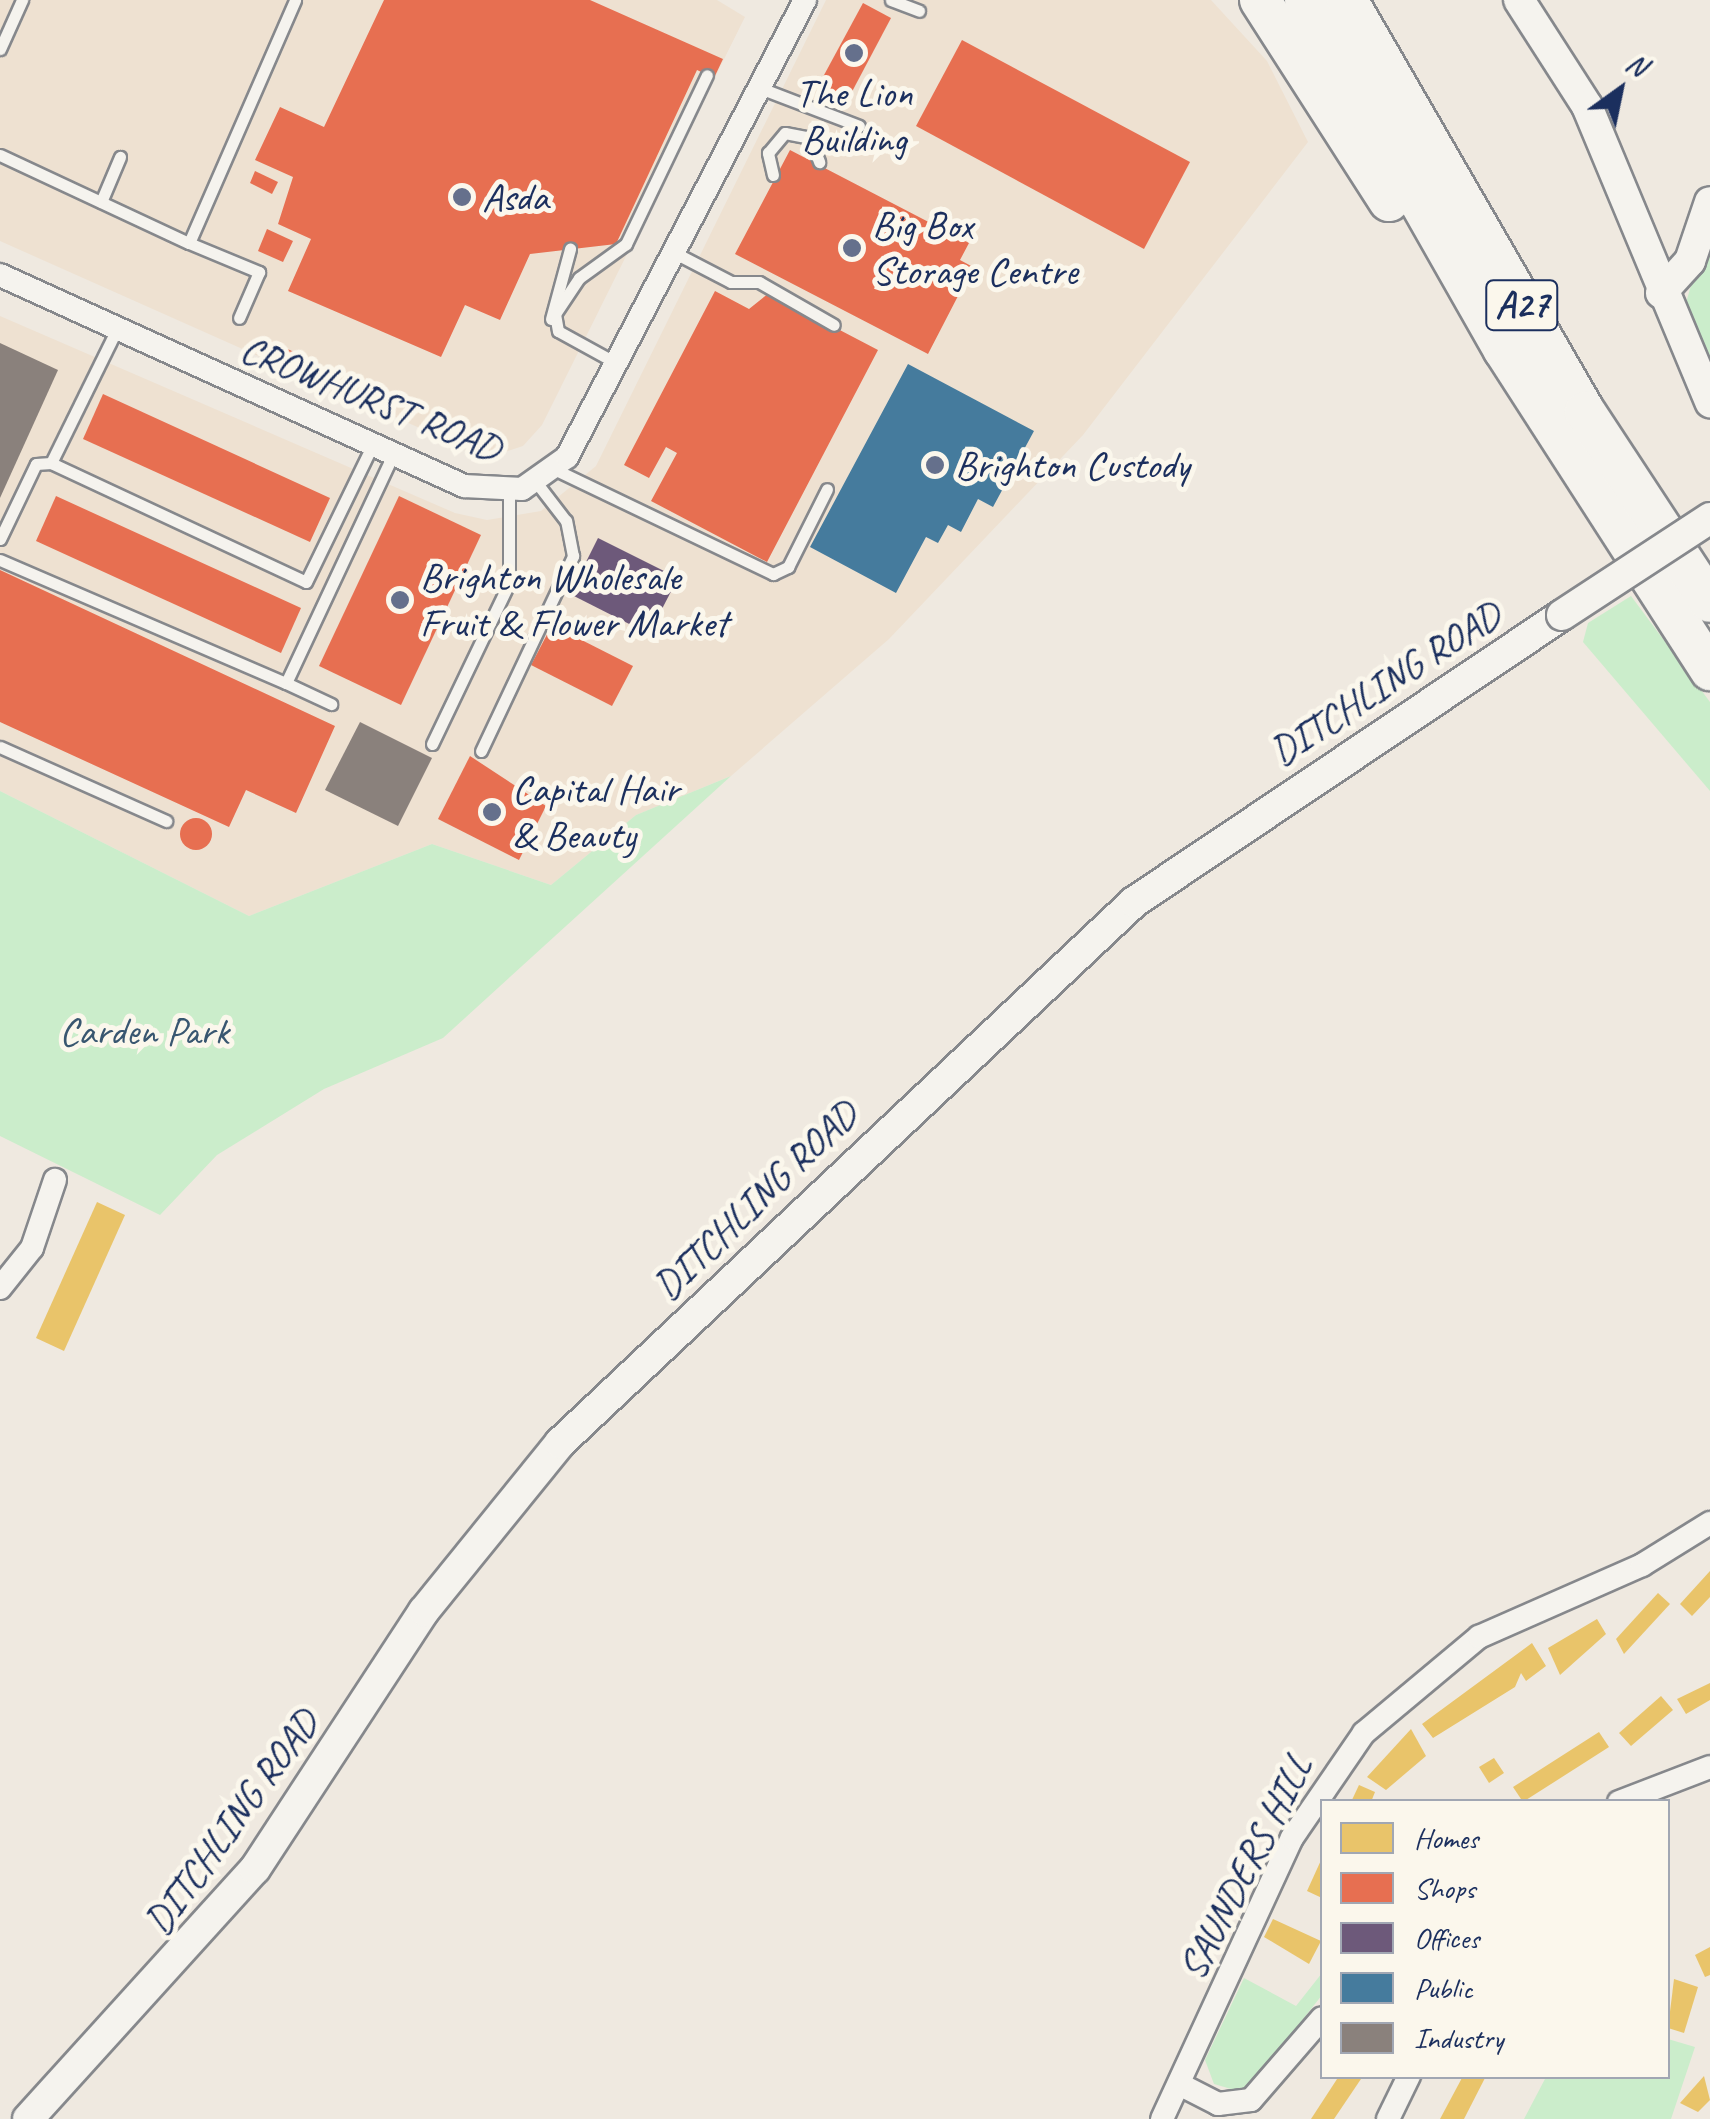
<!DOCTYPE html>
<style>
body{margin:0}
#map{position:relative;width:1710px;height:2119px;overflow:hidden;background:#efe9e0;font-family:Caveat,sans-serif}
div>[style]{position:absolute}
.built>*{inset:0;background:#eee1d1}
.green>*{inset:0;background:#cbedcb}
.homes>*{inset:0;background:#e9c46a}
.shops>*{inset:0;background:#e76f51}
.round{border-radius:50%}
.offices>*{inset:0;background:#6d597a}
.public>*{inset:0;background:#457b9d}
.industry>*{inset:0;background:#8a817c}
.roads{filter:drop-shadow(2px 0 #86888c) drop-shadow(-2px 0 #86888c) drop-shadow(0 2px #86888c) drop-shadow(0 -2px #86888c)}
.service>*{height:11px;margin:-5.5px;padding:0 5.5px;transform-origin:5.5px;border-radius:5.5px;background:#f5f3ee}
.minor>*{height:22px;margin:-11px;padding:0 11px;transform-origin:11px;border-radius:11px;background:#f5f3ee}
.tertiary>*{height:30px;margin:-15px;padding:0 15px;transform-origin:15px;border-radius:15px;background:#f5f3ee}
.trunk>*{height:40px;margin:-20px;padding:0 20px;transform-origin:20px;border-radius:20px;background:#f5f3ee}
.bridges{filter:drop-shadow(2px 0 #86888c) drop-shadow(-2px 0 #86888c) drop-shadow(0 2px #86888c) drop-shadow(0 -2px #86888c)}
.tertiary-bridge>*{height:30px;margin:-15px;padding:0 15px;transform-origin:15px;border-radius:15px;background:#f5f3ee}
.dots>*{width:28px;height:28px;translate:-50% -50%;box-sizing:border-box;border:5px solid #fbf7ec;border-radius:50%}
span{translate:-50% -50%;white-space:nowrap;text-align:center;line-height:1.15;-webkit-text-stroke:10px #fbf7ec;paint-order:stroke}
.shield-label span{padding:2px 8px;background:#fbf7ec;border:2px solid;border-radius:8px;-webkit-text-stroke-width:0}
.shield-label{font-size:38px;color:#1b2f5e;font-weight:700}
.poi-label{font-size:40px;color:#1b2f5e}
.left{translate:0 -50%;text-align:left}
.street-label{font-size:40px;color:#1b2f5e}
.park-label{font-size:40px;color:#385670}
.legend{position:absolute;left:1320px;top:1799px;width:350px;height:280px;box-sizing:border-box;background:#fbf7ec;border:2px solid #a1a7b3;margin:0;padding:12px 18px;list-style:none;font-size:30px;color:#1b2f5e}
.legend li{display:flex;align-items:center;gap:20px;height:50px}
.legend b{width:50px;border:2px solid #a1a7b3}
.north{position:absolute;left:1570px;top:40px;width:100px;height:100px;-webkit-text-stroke:8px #fbf7ec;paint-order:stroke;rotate:33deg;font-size:28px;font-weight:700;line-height:40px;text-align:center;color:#1b2f5e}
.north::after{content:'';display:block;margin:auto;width:35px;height:45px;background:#1b2f5e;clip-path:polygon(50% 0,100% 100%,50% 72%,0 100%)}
</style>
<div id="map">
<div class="built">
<i style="clip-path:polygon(0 0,717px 0,745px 17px,542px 425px,523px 446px,487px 458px,0 241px)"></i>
<i style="clip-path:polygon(826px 0,1211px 0,1267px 61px,1308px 142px,1083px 435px,889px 639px,731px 776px,636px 815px,551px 885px,432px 844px,249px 916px,0 791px,0 316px,455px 513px,487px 520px,541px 511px,596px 466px)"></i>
</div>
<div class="green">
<i style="clip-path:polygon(1710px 218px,1710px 359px,1686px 303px)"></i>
<i style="clip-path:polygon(1631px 596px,1710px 702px,1710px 791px,1583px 642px,1588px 623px)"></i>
<i style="clip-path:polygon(731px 776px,443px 1038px,324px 1089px,217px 1155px,160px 1215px,0 1136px,0 791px,249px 916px,432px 844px,551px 885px,636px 815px)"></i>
<i style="clip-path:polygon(1322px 1973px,1322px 1995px,1253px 2083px,1238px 2091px,1214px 2084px,1205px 2060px,1244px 1978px,1296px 2006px)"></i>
<i style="clip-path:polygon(1668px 2039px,1695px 2047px,1671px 2119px,1524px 2119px,1546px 2077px,1668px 2076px)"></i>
</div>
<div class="homes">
<i style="clip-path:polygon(97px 1202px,125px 1215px,64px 1351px,36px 1338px)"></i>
<i style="clip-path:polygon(1710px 1571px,1710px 1597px,1692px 1616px,1680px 1604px)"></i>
<i style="clip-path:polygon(1658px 1593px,1670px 1604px,1624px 1654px,1616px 1639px)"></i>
<i style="clip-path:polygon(1597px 1619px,1606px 1634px,1560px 1675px,1548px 1648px)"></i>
<i style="clip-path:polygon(1532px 1643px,1546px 1666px,1526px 1681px,1521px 1673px,1515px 1687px,1433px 1738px,1422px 1724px)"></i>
<i style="clip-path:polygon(1710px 1683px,1710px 1700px,1686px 1714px,1677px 1699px)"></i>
<i style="clip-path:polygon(1661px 1696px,1673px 1710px,1631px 1746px,1619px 1733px)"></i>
<i style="clip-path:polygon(1411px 1729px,1426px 1756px,1386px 1790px,1367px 1777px)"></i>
<i style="clip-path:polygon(1599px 1732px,1609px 1747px,1523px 1802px,1513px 1787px)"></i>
<i style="clip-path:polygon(1494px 1758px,1504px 1773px,1489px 1783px,1479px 1767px)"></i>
<i style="clip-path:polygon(1359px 1785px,1375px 1792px,1371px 1802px,1351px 1802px)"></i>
<i style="clip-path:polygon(1322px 1858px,1322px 1898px,1307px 1891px)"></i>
<i style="clip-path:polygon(1273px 1919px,1321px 1941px,1309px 1964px,1264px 1937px)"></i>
<i style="clip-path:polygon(1710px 1947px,1710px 1975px,1705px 1977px,1695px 1955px)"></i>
<i style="clip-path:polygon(1674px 1979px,1698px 1987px,1684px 2033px,1668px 2028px)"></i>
<i style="clip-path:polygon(1339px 2076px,1363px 2076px,1334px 2119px,1311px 2119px)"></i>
<i style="clip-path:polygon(1463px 2076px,1486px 2076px,1464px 2119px,1440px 2119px)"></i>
<i style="clip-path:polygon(1704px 2076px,1710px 2100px,1698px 2112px,1680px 2103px)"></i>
</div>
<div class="shops">
<i style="clip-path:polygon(384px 0,590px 0,723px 59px,714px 78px,697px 70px,616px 244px,530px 254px,500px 320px,465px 305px,441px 357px,288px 291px,311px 239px,278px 224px,293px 177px,255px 160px,280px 107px,324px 127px)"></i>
<i style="clip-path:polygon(863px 3px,891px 18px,846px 103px,817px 88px)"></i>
<i style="clip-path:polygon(962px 40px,1190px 162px,1144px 249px,916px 126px)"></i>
<i style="clip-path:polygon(790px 150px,969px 243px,960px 260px,973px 267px,928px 354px,735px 254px)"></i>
<i style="clip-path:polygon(255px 171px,278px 182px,272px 194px,250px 183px)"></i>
<i style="clip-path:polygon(267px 229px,293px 241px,283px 262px,258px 251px)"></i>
<i style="clip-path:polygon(715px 291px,749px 309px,769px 293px,878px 350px,767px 562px,651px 501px,677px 453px,666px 447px,649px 478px,624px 465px)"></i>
<i style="clip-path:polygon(262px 337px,294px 352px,287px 367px,255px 352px)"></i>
<i style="clip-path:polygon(103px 394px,330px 498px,310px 542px,83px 439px)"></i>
<i style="clip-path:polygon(56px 496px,301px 608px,281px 653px,36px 541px)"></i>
<i style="clip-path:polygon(399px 496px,481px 535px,401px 705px,319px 666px)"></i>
<i style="clip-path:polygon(0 570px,335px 726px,296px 813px,246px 790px,229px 827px,0 722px)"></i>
<i style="clip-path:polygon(552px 625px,633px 666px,612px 706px,531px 665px)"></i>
<i style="clip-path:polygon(470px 756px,546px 806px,519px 860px,438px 819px)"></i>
<i class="round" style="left:180px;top:818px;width:32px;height:32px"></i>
</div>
<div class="offices">
<i style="clip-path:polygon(598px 538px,678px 578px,649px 634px,570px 594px)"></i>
</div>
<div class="public">
<i style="clip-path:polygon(908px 364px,1034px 431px,993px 507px,978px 499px,961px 532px,948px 525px,938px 543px,926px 537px,896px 593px,810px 547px)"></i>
</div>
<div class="industry">
<i style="clip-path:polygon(0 343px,58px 370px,0 498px)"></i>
<i style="clip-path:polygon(360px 722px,432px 758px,398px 826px,325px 790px)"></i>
</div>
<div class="roads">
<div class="service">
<i style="left:891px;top:0;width:30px;rotate:21deg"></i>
<i style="left:0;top:49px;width:54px;rotate:-65.8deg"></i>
<i style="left:760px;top:88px;width:106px;rotate:21deg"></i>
<i style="left:0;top:155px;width:208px;rotate:25deg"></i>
<i style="left:189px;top:243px;width:265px;rotate:-66.4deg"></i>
<i style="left:773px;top:175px;width:23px;rotate:-103deg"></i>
<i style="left:768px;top:153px;width:26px;rotate:-50deg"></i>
<i style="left:785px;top:133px;width:25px;rotate:11deg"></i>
<i style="left:810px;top:138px;width:26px;rotate:69deg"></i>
<i style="left:101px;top:202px;width:49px;rotate:-67.1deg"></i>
<i style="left:189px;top:243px;width:76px;rotate:22.5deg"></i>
<i style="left:259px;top:272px;width:50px;rotate:113.5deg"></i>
<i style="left:675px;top:253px;width:63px;rotate:27.4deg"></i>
<i style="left:731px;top:282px;width:28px"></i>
<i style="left:759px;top:282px;width:86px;rotate:29.8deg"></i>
<i style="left:551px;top:319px;width:73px;rotate:-74.8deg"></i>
<i style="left:618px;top:364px;width:68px;rotate:-151.2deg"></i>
<i style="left:558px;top:331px;width:17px;rotate:-100deg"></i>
<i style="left:555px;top:314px;width:43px;rotate:-56.3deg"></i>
<i style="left:579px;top:278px;width:58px;rotate:-35.9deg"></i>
<i style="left:626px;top:244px;width:187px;rotate:-64.4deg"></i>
<i style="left:51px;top:463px;width:281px;rotate:25deg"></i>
<i style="left:306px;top:582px;width:151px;rotate:-64.1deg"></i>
<i style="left:556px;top:470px;width:241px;rotate:25.6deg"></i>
<i style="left:773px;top:574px;width:17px;rotate:-25deg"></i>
<i style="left:788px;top:567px;width:87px;rotate:-63.4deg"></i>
<i style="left:0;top:539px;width:83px;rotate:-64.4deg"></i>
<i style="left:36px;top:464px;width:15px;rotate:-4deg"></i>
<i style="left:51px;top:463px;width:149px;rotate:-63.8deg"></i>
<i style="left:0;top:560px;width:311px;rotate:23.3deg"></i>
<i style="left:286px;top:683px;width:252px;rotate:-64.9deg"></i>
<i style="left:286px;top:683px;width:50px;rotate:25deg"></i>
<i style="left:432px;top:744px;width:178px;rotate:-64.4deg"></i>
<i style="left:509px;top:583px;width:91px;rotate:-90deg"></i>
<i style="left:0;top:747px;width:182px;rotate:24deg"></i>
<i style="left:481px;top:751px;width:216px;rotate:-64.7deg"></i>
<i style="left:573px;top:556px;width:36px;rotate:-101deg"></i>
<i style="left:566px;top:521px;width:49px;rotate:-127.6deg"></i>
</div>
<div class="minor">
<i style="left:0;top:275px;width:510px;rotate:24.45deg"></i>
<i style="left:464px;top:486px;width:58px;rotate:3deg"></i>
<i style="left:522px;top:489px;width:55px;rotate:-35.4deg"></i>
<i style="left:567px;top:457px;width:515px;rotate:-62.49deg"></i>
<i style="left:0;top:1288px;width:51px;rotate:-51.3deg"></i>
<i style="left:32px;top:1248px;width:72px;rotate:-71.3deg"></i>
<i style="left:1619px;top:1802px;width:97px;rotate:-21deg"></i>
<i style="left:1179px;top:2084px;width:44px;rotate:27.1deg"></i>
<i style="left:1218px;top:2104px;width:33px;rotate:-7deg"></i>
<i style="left:1251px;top:2100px;width:108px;rotate:-49.1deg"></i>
<i style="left:1162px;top:2119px;width:310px;rotate:-65.2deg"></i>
<i style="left:1292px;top:1838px;width:127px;rotate:-55.6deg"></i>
<i style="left:1364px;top:1733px;width:150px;rotate:-39.9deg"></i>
<i style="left:1479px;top:1637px;width:178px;rotate:-23.8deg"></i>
<i style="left:1642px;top:1565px;width:80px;rotate:-31.7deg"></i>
<i style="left:1388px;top:2119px;width:48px;rotate:-64deg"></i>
</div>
<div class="tertiary">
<i style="left:1519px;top:0;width:126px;rotate:57.3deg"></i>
<i style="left:1587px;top:106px;width:321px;rotate:67.4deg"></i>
<i style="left:1661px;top:293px;width:43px;rotate:-47.8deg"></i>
<i style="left:1690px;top:261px;width:62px;rotate:-71.3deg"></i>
<i style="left:28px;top:2119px;width:338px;rotate:-47.8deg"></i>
<i style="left:255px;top:1869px;width:308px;rotate:-56.8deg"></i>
<i style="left:424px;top:1611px;width:216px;rotate:-51deg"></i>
<i style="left:560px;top:1443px;width:789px;rotate:-43.3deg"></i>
<i style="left:1134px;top:902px;width:515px;rotate:-33.84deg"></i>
</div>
<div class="trunk">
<i style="left:1260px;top:0;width:239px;rotate:57.3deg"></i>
<i style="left:1305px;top:0;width:403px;rotate:60.4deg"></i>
<i style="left:1504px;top:350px;width:381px;rotate:57.2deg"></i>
<i style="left:1347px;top:0;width:476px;rotate:60deg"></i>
<i style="left:1585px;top:412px;width:227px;rotate:56.7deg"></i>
</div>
</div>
<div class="bridges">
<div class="tertiary-bridge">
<i style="left:1562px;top:615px;width:177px;rotate:-33.2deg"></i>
</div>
</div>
<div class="dots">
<i style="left:854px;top:53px;background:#65708c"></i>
<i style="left:462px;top:197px;background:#65708c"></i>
<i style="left:852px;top:248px;background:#65708c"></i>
<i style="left:935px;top:465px;background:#65708c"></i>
<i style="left:400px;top:600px;background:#65708c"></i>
<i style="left:492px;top:812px;background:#65708c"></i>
</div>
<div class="shield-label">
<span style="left:1522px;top:305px">A27</span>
</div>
<div class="poi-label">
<span style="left:854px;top:116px">The Lion<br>Building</span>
<span class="left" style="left:482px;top:197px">Asda</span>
<span class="left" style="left:872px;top:248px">Big Box<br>Storage Centre</span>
<span class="left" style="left:955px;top:465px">Brighton Custody</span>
<span class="left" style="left:420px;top:600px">Brighton Wholesale<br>Fruit &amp; Flower Market</span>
<span class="left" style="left:512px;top:812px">Capital Hair<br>&amp; Beauty</span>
</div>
<div class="street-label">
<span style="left:371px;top:398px;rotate:22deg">CROWHURST ROAD</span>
<span style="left:1385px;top:683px;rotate:-33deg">DITCHLING ROAD</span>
<span style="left:755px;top:1200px;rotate:-44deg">DITCHLING ROAD</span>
<span style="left:231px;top:1822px;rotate:-54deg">DITCHLING ROAD</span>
<span style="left:1245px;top:1867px;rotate:-63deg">SAUNDERS HILL</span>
</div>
<div class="park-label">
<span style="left:144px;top:1031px">Carden Park</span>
</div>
<ul class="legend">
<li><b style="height:28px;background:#e9c46a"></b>Homes</li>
<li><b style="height:28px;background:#e76f51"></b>Shops</li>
<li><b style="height:28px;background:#6d597a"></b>Offices</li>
<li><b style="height:28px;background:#457b9d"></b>Public</li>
<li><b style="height:28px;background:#8a817c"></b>Industry</li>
</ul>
<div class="north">N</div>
</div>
